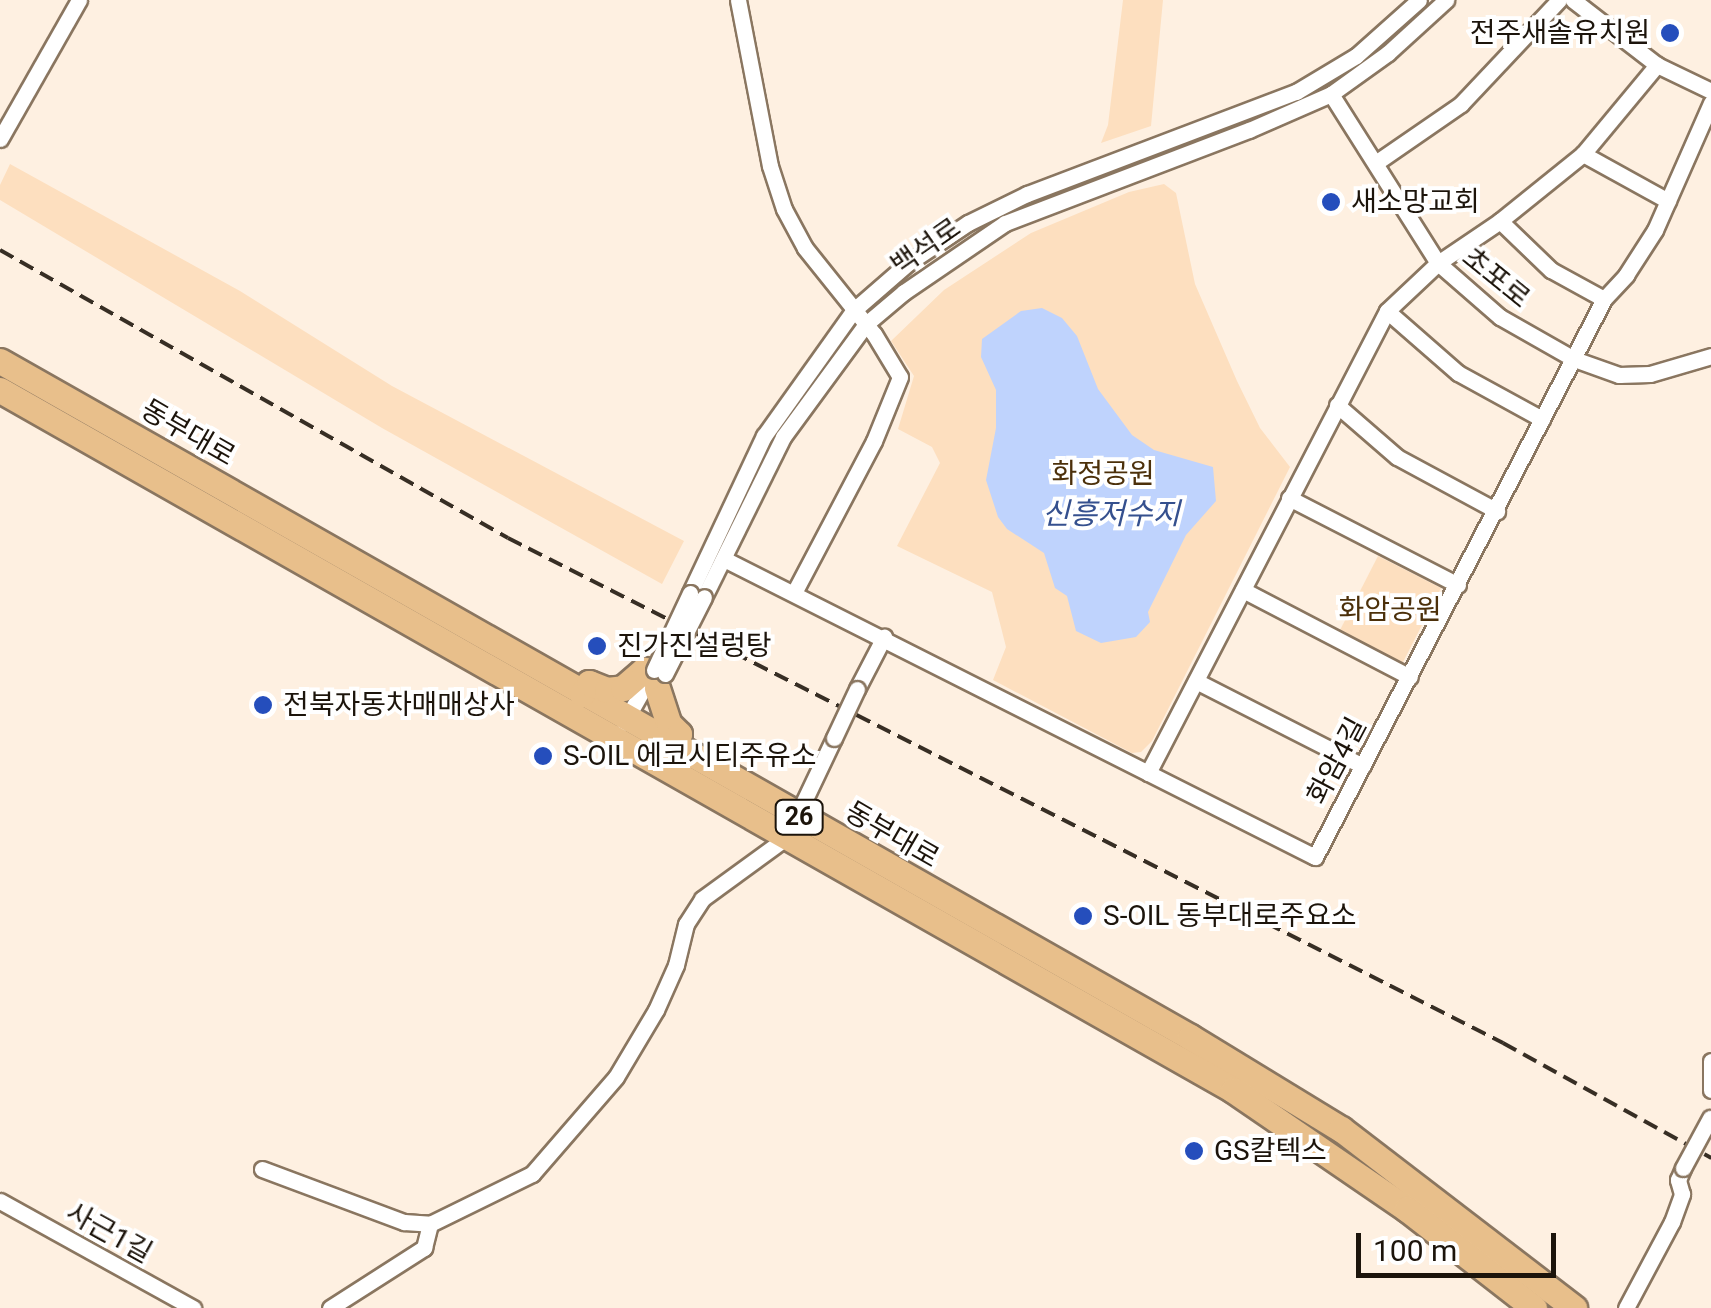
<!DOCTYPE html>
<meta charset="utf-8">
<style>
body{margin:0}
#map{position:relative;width:1711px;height:1308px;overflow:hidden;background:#fef0e1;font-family:Roboto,"Noto Sans KR",sans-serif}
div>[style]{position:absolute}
.green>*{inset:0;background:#fddfbf}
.water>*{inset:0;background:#bfd3fd}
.roads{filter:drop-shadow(2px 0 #8a7660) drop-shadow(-2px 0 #8a7660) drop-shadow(0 2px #8a7660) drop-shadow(0 -2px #8a7660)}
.street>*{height:15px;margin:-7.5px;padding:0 7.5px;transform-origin:7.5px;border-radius:7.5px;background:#fff}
.primary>*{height:25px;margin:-12.5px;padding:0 12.5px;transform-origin:12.5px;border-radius:12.5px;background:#e8bf8b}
.rail>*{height:4px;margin-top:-2px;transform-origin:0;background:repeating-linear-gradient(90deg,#372e24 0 15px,transparent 0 23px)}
.bridges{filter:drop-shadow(2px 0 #8a7660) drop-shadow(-2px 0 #8a7660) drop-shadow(0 2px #8a7660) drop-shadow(0 -2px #8a7660)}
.street-bridge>*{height:15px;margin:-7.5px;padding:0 7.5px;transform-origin:7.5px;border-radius:7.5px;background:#fff}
.dots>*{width:28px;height:28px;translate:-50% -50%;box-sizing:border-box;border:5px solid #fff;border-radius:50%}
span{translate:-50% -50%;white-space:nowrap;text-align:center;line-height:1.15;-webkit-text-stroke:8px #fff;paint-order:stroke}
.shield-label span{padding:2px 8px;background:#fff;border:2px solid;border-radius:8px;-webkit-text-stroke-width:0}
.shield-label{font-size:25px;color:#1c140b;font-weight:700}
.poi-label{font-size:28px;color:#1c140b}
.right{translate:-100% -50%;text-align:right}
.left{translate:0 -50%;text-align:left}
.street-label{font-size:28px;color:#1c140b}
.park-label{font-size:28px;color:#4c300a}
.water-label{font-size:30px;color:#35508e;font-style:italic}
.scale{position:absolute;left:1356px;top:1233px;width:200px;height:45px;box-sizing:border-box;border:5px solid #1c140b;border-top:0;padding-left:12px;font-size:30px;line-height:35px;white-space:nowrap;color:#1c140b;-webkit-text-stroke:8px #fff;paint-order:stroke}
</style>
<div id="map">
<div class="green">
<i style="clip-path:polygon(1123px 0,1163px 0,1151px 126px,1101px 143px,1108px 125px)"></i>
<i style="clip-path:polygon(10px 164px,240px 291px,392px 386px,684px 541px,662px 584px,382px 428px,0 200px,0 185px)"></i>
<i style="clip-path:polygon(1164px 184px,1176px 193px,1195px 284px,1237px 381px,1260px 428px,1290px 467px,1152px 741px,1141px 752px,1132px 753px,993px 680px,1006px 647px,992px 592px,897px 546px,940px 463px,932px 447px,898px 429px,914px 376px,891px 341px,944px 290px,1031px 233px,1129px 192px)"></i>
<i style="clip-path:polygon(1378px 556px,1441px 588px,1402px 664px,1339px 632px)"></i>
</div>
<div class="water">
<i style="clip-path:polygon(1042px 308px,1062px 318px,1077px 336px,1098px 389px,1132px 435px,1154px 450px,1213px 467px,1216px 501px,1186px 535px,1148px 612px,1150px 622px,1136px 637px,1101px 643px,1076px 631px,1067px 596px,1055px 588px,1044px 553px,1007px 529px,998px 517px,986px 480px,996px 428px,996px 390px,981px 357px,982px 339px,1021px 311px)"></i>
</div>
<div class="roads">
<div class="street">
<i style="left:738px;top:0;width:169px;rotate:79.1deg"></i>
<i style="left:770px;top:166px;width:45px;rotate:72deg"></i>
<i style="left:784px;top:209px;width:44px;rotate:61.7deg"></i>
<i style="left:805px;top:248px;width:110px;rotate:51.3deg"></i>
<i style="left:874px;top:334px;width:50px;rotate:58.8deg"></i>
<i style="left:900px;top:377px;width:69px;rotate:112.1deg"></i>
<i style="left:874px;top:441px;width:172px;rotate:117.8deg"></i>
<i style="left:1573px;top:0;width:106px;rotate:37.7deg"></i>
<i style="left:1657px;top:65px;width:60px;rotate:25.7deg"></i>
<i style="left:1331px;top:94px;width:200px;rotate:57.7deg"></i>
<i style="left:1438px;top:263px;width:82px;rotate:41.1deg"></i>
<i style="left:1500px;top:317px;width:85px;rotate:29.6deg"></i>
<i style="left:1574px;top:359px;width:48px;rotate:19.6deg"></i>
<i style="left:1619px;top:375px;width:31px;rotate:-2deg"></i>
<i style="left:1650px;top:374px;width:64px;rotate:-16.4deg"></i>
<i style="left:0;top:139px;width:160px;rotate:-60.4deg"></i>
<i style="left:1583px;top:154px;width:97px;rotate:28.9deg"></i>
<i style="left:1377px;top:162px;width:102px;rotate:-34.6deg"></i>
<i style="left:1461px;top:104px;width:143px;rotate:-46.7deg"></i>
<i style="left:1500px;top:221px;width:71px;rotate:43.9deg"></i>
<i style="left:1551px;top:270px;width:60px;rotate:28.7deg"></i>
<i style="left:1387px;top:311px;width:94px;rotate:41.1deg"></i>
<i style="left:1458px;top:373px;width:96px;rotate:28.7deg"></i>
<i style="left:1337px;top:405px;width:79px;rotate:40.9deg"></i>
<i style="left:1397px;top:457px;width:114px;rotate:28.4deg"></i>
<i style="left:1289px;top:498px;width:190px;rotate:27.2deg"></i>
<i style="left:724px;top:559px;width:662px;rotate:26.76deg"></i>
<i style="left:1315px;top:857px;width:628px;rotate:-62.62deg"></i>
<i style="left:1604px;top:299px;width:33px;rotate:-47deg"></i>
<i style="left:1626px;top:275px;width:54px;rotate:-57.2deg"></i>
<i style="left:1655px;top:230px;width:139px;rotate:-66.2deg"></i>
<i style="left:1243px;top:590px;width:188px;rotate:27.5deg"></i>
<i style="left:690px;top:593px;width:174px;rotate:-64.8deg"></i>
<i style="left:764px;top:436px;width:155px;rotate:-54.5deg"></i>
<i style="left:854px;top:310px;width:72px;rotate:-41deg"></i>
<i style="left:908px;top:263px;width:72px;rotate:-33.7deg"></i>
<i style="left:968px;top:223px;width:66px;rotate:-26.2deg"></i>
<i style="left:1027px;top:194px;width:288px;rotate:-20.8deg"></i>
<i style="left:1296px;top:92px;width:70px;rotate:-31deg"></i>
<i style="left:1356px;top:56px;width:84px;rotate:-41.6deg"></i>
<i style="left:704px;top:597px;width:178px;rotate:-63.7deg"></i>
<i style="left:783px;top:437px;width:140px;rotate:-53.7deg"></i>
<i style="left:866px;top:324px;width:50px;rotate:-40.1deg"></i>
<i style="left:904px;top:292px;width:122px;rotate:-34.3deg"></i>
<i style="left:1005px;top:223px;width:261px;rotate:-20.9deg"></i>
<i style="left:1249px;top:130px;width:90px;rotate:-23.7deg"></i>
<i style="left:1331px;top:94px;width:70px;rotate:-35.7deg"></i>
<i style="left:1388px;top:53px;width:79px;rotate:-42.4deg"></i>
<i style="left:1196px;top:681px;width:187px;rotate:27deg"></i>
<i style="left:857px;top:689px;width:59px;rotate:-62.6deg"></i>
<i style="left:624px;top:723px;width:61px;rotate:-60.5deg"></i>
<i style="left:1148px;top:773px;width:520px;rotate:-62.65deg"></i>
<i style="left:1387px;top:311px;width:70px;rotate:-43.3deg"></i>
<i style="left:1438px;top:263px;width:75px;rotate:-34.1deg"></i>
<i style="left:1500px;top:221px;width:107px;rotate:-38.9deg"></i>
<i style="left:1583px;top:154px;width:116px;rotate:-50.3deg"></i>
<i style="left:1711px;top:1061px;width:29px;rotate:90deg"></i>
<i style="left:262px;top:1169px;width:152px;rotate:20.5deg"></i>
<i style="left:404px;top:1222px;width:26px;rotate:4deg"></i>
<i style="left:430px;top:1224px;width:114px;rotate:-26.1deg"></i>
<i style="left:532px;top:1174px;width:128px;rotate:-49.1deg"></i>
<i style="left:616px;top:1077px;width:78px;rotate:-59.2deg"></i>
<i style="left:656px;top:1010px;width:49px;rotate:-66deg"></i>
<i style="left:676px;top:965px;width:42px;rotate:-76.3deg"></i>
<i style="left:686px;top:924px;width:30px;rotate:-57deg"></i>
<i style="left:702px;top:899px;width:105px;rotate:-36.1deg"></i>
<i style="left:787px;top:837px;width:110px;rotate:-64.6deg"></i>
<i style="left:0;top:1201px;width:221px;rotate:29deg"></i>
<i style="left:330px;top:1308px;width:112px;rotate:-32.6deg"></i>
<i style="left:424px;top:1248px;width:25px;rotate:-76deg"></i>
<i style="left:1626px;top:1308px;width:98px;rotate:-61.9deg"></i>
<i style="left:1672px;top:1222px;width:30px;rotate:-70deg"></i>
<i style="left:1682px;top:1194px;width:15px;rotate:-106deg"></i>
<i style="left:1678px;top:1180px;width:13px;rotate:-67deg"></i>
</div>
<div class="primary">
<i style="left:0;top:361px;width:1369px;rotate:29.6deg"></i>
<i style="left:1190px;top:1037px;width:177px;rotate:31.4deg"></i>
<i style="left:1341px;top:1129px;width:294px;rotate:37.5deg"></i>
<i style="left:0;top:390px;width:1418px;rotate:29.58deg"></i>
<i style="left:1233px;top:1090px;width:211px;rotate:34.4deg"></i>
<i style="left:1407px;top:1209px;width:161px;rotate:37.9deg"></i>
<i style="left:657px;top:688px;width:38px;rotate:72deg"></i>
<i style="left:669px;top:724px;width:14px;rotate:45deg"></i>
<i style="left:679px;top:734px;width:13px;rotate:119deg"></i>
<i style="left:582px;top:694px;width:13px;rotate:-58deg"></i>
<i style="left:589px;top:683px;width:19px;rotate:21deg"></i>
<i style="left:607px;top:690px;width:16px;rotate:-7deg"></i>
<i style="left:623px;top:688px;width:28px;rotate:-41deg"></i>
<i style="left:644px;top:670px;width:9px;rotate:36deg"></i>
</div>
</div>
<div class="rail">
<i style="left:0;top:250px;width:584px;rotate:29.55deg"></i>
<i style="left:508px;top:538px;width:1116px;rotate:26.91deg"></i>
<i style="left:1503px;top:1043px;width:238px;rotate:28.9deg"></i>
</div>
<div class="bridges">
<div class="street-bridge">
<i style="left:654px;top:670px;width:85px;rotate:-64.9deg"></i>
<i style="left:665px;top:674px;width:86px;rotate:-63.1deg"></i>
<i style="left:834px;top:738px;width:54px;rotate:-64.9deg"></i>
<i style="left:1683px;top:1168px;width:57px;rotate:-61.6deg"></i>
</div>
</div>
<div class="dots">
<i style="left:1670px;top:33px;background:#254ebc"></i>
<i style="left:1331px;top:202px;background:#254ebc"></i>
<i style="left:597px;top:646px;background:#254ebc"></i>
<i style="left:263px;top:705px;background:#254ebc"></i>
<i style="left:543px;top:756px;background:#254ebc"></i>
<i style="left:1083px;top:916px;background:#254ebc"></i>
<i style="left:1194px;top:1151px;background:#254ebc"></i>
</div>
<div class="shield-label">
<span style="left:799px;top:817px">26</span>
</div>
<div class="poi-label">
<span class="right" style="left:1650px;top:33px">전주새솔유치원</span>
<span class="left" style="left:1351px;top:202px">새소망교회</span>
<span class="left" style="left:617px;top:646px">진가진설렁탕</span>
<span class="left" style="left:283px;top:705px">전북자동차매매상사</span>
<span class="left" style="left:563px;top:756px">S-OIL 에코시티주유소</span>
<span class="left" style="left:1103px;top:916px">S-OIL 동부대로주요소</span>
<span class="left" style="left:1214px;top:1151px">GS칼텍스</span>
</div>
<div class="street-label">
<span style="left:926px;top:247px;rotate:-35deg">백석로</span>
<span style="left:1496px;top:278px;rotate:39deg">초포로</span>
<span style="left:188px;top:433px;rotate:30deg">동부대로</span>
<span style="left:1337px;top:761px;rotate:-62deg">화암4길</span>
<span style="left:892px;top:835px;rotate:30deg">동부대로</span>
<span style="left:109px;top:1233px;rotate:29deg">사근1길</span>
</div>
<div class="park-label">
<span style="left:1103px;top:474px">화정공원</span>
<span style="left:1390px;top:610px">화암공원</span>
</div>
<div class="water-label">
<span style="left:1111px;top:514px">신흥저수지</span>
</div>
<div class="scale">100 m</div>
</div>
